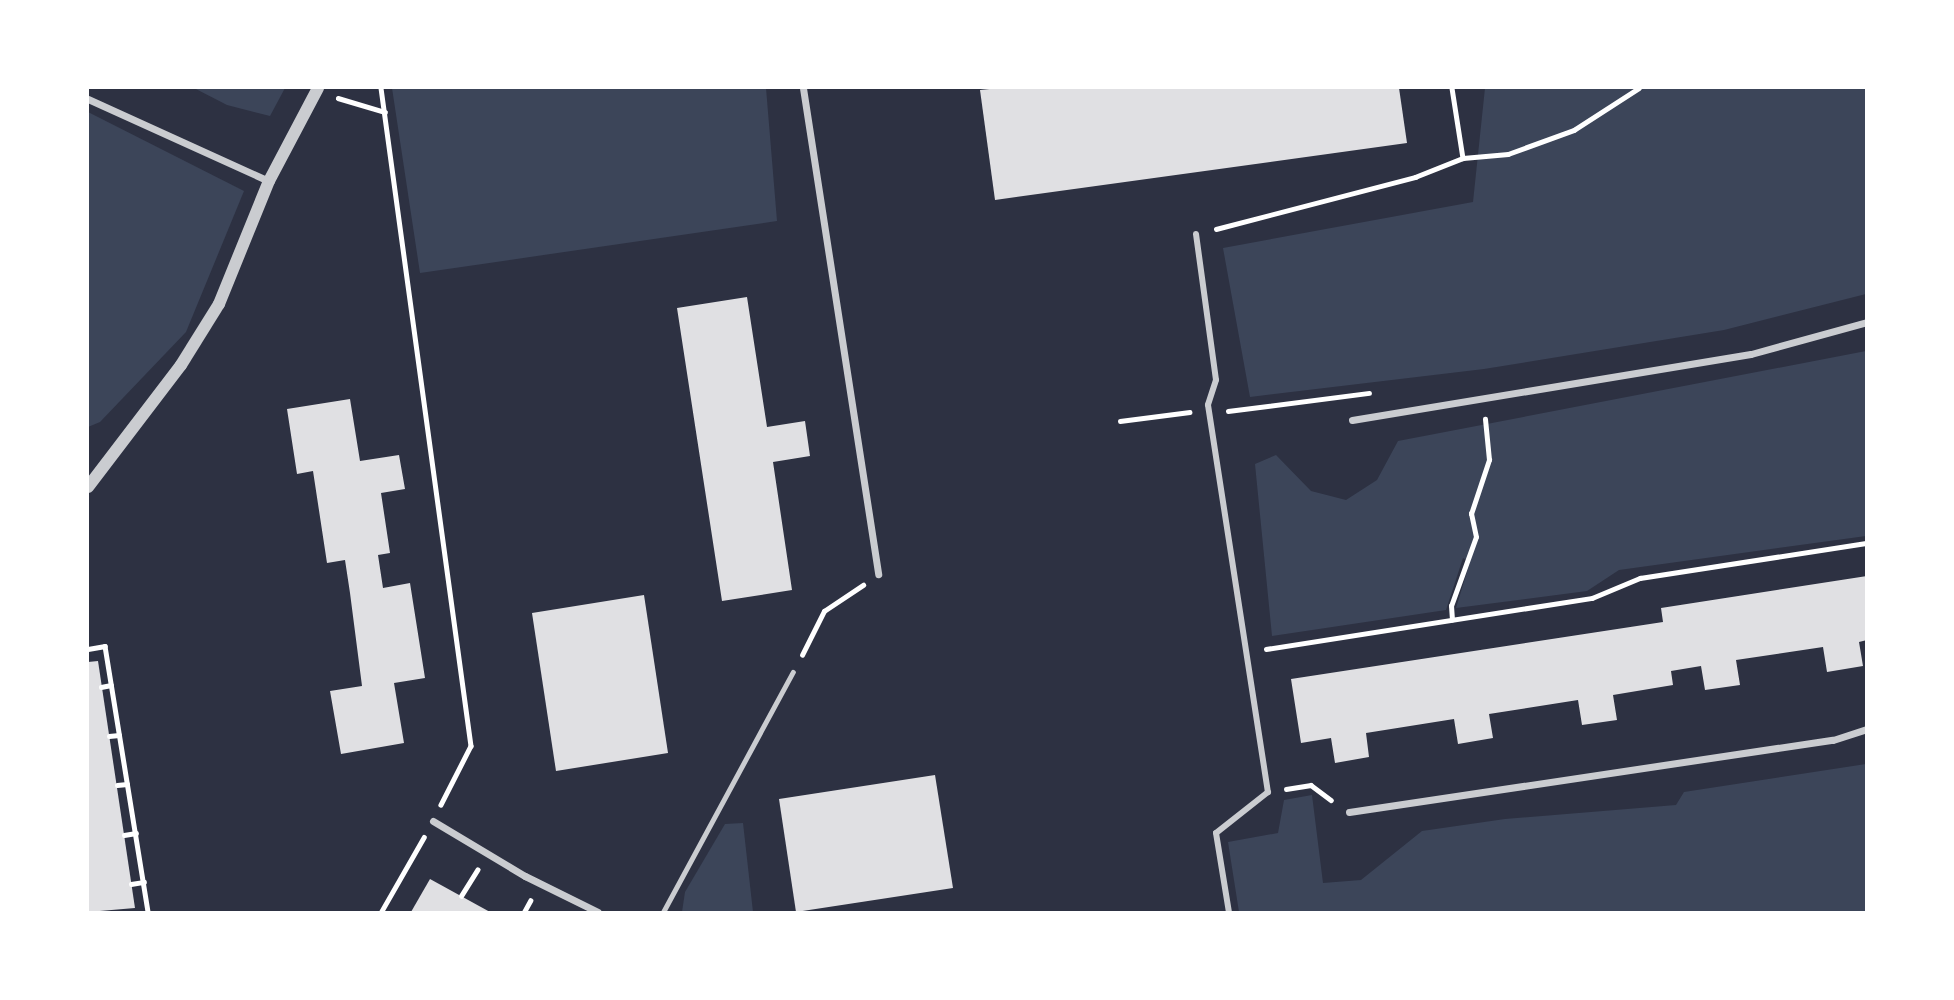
<!DOCTYPE html>
<style>
body{margin:0}
#map{position:relative;width:1954px;height:1000px;overflow:hidden;background:#2d3142;font-family:Poppins,sans-serif}
div>[style]{position:absolute}
.green>*{inset:0;background:#3c4559}
.building>*{inset:0;background:#e0e0e3}
.path>*{height:4.5px;margin:-2.25px;padding:0 2.25px;transform-origin:2.25px;border-radius:2.25px;background:#fff}
.service>*{height:5px;margin:-2.5px;padding:0 2.5px;transform-origin:2.5px;border-radius:2.5px;background:#caccd0}
.pedestrian>*{height:6px;margin:-3px;padding:0 3px;transform-origin:3px;border-radius:3px;background:#caccd0}
.minor>*{height:7px;margin:-3.5px;padding:0 3.5px;transform-origin:3.5px;border-radius:3.5px;background:#caccd0}
.tertiary>*{height:12px;margin:-6px;padding:0 6px;transform-origin:6px;border-radius:6px;background:#caccd0}
span{translate:-50% -50%;white-space:nowrap;text-align:center;line-height:1.15;-webkit-text-stroke:6px #fff;paint-order:stroke}
.frame{position:absolute;inset:0;border:89px solid #fff;pointer-events:none}
</style>
<div id="map">
<div class="green">
<i style="clip-path:polygon(194px 88px,285px 88px,270px 116px,227px 105px)"></i>
<i style="clip-path:polygon(392px 88px,766px 88px,777px 221px,420px 273px)"></i>
<i style="clip-path:polygon(1485px 88px,1866px 88px,1866px 294px,1724px 330px,1484px 369px,1250px 397px,1223px 248px,1473px 202px)"></i>
<i style="clip-path:polygon(88px 112px,244px 191px,186px 332px,100px 422px,88px 427px)"></i>
<i style="clip-path:polygon(1866px 351px,1866px 536px,1619px 570px,1587px 591px,1456px 608px,1470px 562px,1463px 558px,1446px 610px,1272px 636px,1255px 464px,1276px 455px,1311px 491px,1346px 500px,1377px 480px,1398px 441px)"></i>
<i style="clip-path:polygon(1866px 764px,1866px 912px,1239px 912px,1228px 842px,1278px 833px,1284px 800px,1312px 795px,1323px 883px,1361px 880px,1422px 831px,1505px 819px,1676px 805px,1684px 792px)"></i>
<i style="clip-path:polygon(743px 823px,753px 912px,682px 912px,685px 892px,725px 824px)"></i>
</div>
<div class="building">
<i style="clip-path:polygon(999px 88px,1399px 88px,1407px 143px,995px 200px,980px 90px)"></i>
<i style="clip-path:polygon(747px 297px,767px 427px,805px 421px,810px 456px,773px 462px,792px 590px,722px 601px,677px 308px)"></i>
<i style="clip-path:polygon(350px 399px,360px 461px,399px 455px,405px 489px,381px 493px,390px 553px,378px 555px,383px 588px,410px 583px,425px 678px,394px 683px,404px 743px,341px 754px,330px 691px,362px 686px,350px 593px,345px 560px,327px 563px,313px 471px,297px 474px,287px 409px)"></i>
<i style="clip-path:polygon(1867px 576px,1867px 640px,1859px 642px,1863px 666px,1827px 672px,1823px 647px,1736px 660px,1740px 685px,1705px 690px,1701px 666px,1671px 671px,1673px 685px,1613px 695px,1617px 720px,1582px 725px,1578px 700px,1489px 714px,1493px 738px,1458px 744px,1454px 719px,1366px 733px,1369px 757px,1335px 763px,1331px 738px,1301px 743px,1291px 679px,1663px 622px,1661px 608px)"></i>
<i style="clip-path:polygon(644px 595px,668px 753px,556px 771px,532px 613px)"></i>
<i style="clip-path:polygon(98px 661px,135px 908px,88px 912px,88px 662px)"></i>
<i style="clip-path:polygon(935px 775px,953px 888px,796px 912px,779px 799px)"></i>
<i style="clip-path:polygon(430px 879px,490px 912px,411px 912px)"></i>
</div>
<div class="path">
<i style="left:381px;top:88px;width:664px;rotate:82.21deg"></i>
<i style="left:471px;top:746px;width:66px;rotate:117deg"></i>
<i style="left:1452px;top:88px;width:71px;rotate:81.1deg"></i>
<i style="left:338px;top:98px;width:49px;rotate:16.6deg"></i>
<i style="left:1216px;top:229px;width:206px;rotate:-14.6deg"></i>
<i style="left:1415px;top:177px;width:52px;rotate:-21.6deg"></i>
<i style="left:1463px;top:158px;width:45px;rotate:-5.1deg"></i>
<i style="left:1508px;top:154px;width:70px;rotate:-20deg"></i>
<i style="left:1574px;top:130px;width:77px;rotate:-32.9deg"></i>
<i style="left:1228px;top:411px;width:142px;rotate:-7.3deg"></i>
<i style="left:1120px;top:421px;width:70px;rotate:-7.4deg"></i>
<i style="left:1452px;top:620px;width:14px;rotate:-94deg"></i>
<i style="left:1451px;top:606px;width:73px;rotate:-70.1deg"></i>
<i style="left:1476px;top:537px;width:24px;rotate:-102deg"></i>
<i style="left:1471px;top:514px;width:57px;rotate:-71.6deg"></i>
<i style="left:1489px;top:460px;width:41px;rotate:-95.6deg"></i>
<i style="left:88px;top:649px;width:17px;rotate:-10deg"></i>
<i style="left:105px;top:646px;width:269px;rotate:80.8deg"></i>
<i style="left:1266px;top:649px;width:330px;rotate:-8.9deg"></i>
<i style="left:1592px;top:598px;width:52px;rotate:-22.6deg"></i>
<i style="left:1640px;top:578px;width:230px;rotate:-8.8deg"></i>
<i style="left:802px;top:655px;width:49px;rotate:-63.4deg"></i>
<i style="left:824px;top:611px;width:47px;rotate:-33.7deg"></i>
<i style="left:101px;top:687px;width:10px;rotate:-11deg"></i>
<i style="left:109px;top:736px;width:10px;rotate:-6deg"></i>
<i style="left:117px;top:785px;width:10px;rotate:-6deg"></i>
<i style="left:1286px;top:789px;width:25px;rotate:-9deg"></i>
<i style="left:1311px;top:785px;width:25px;rotate:37deg"></i>
<i style="left:124px;top:835px;width:12px;rotate:-9deg"></i>
<i style="left:131px;top:884px;width:13px;rotate:-9deg"></i>
<i style="left:461px;top:896px;width:31px;rotate:-58deg"></i>
<i style="left:381px;top:912px;width:86px;rotate:-60.2deg"></i>
<i style="left:524px;top:912px;width:13px;rotate:-61deg"></i>
</div>
<div class="service">
<i style="left:663px;top:912px;width:273px;rotate:-61.6deg"></i>
</div>
<div class="pedestrian">
<i style="left:1196px;top:234px;width:147px;rotate:82.2deg"></i>
<i style="left:1216px;top:380px;width:26px;rotate:108deg"></i>
<i style="left:1208px;top:405px;width:392px;rotate:81.2deg"></i>
<i style="left:1268px;top:792px;width:66px;rotate:141.7deg"></i>
<i style="left:1216px;top:833px;width:80px;rotate:80.7deg"></i>
</div>
<div class="minor">
<i style="left:803px;top:88px;width:492px;rotate:81.2deg"></i>
<i style="left:88px;top:99px;width:199px;rotate:24.4deg"></i>
<i style="left:1352px;top:420px;width:404px;rotate:-9.4deg"></i>
<i style="left:1751px;top:354px;width:120px;rotate:-15.4deg"></i>
<i style="left:1349px;top:812px;width:489px;rotate:-8.5deg"></i>
<i style="left:1833px;top:740px;width:36px;rotate:-18deg"></i>
<i style="left:433px;top:821px;width:107px;rotate:30.9deg"></i>
<i style="left:525px;top:876px;width:81px;rotate:26.3deg"></i>
</div>
<div class="tertiary">
<i style="left:88px;top:487px;width:153px;rotate:-52.7deg"></i>
<i style="left:181px;top:365px;width:72px;rotate:-58.1deg"></i>
<i style="left:219px;top:304px;width:133px;rotate:-67.9deg"></i>
<i style="left:269px;top:181px;width:105px;rotate:-62.2deg"></i>
</div>
<div class="frame"></div>
</div>
